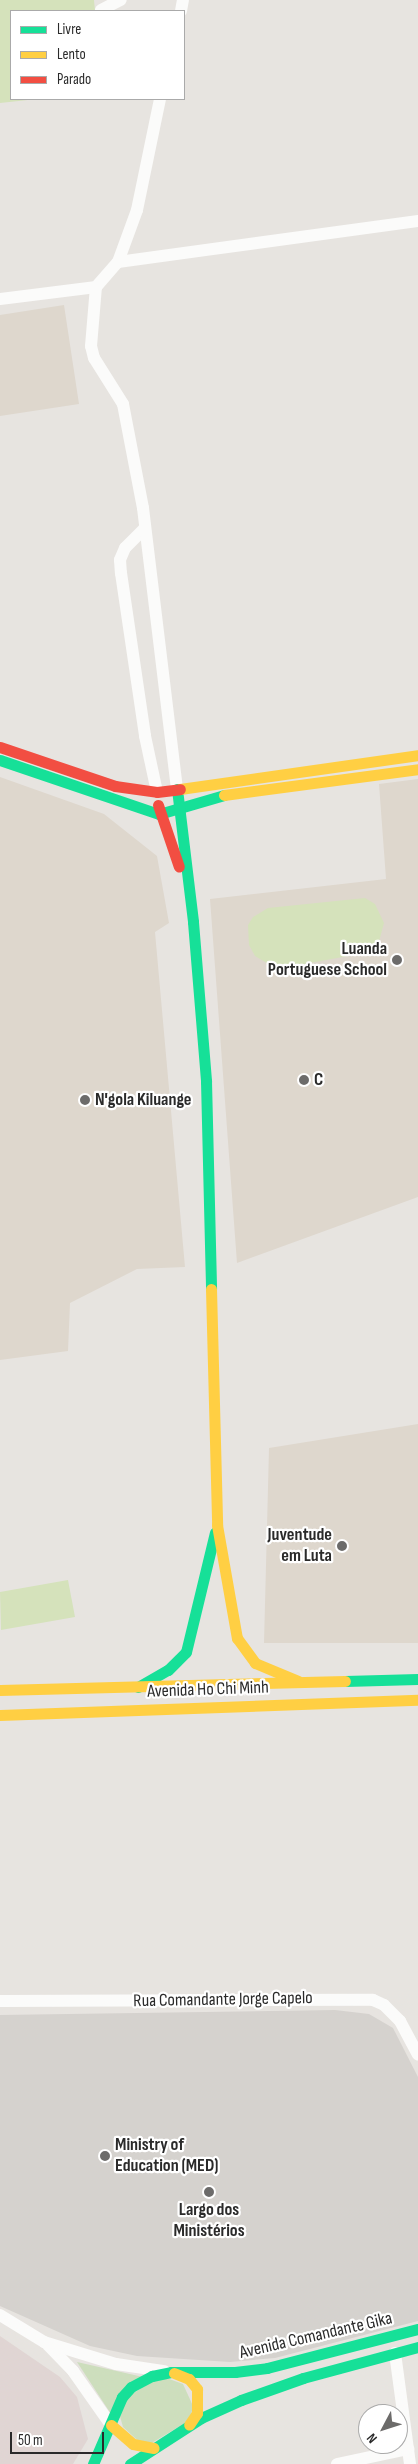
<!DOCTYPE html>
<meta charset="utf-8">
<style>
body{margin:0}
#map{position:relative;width:418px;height:2464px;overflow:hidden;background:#e7e4e0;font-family:"Sofia Sans Condensed",sans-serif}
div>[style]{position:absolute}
.education>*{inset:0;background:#ded7cd}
.medical>*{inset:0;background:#e0d5d3}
.green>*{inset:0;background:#cddebd}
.pitch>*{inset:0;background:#d5e2bb}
.plaza>*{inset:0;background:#d5d2ce}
.street>*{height:12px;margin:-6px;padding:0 6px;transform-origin:6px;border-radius:6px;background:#fbfbfa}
.fast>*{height:11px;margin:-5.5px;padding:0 5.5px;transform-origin:5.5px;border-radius:5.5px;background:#16e098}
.slow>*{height:11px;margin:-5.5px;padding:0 5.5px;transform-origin:5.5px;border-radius:5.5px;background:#ffcf43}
.jam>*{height:11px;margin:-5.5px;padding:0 5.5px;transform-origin:5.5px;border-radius:5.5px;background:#f24e42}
.dots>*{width:14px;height:14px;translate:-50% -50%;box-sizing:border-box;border:2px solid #fff;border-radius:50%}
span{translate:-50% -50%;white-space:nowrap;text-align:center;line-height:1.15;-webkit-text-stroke:4.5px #fff;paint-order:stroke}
.poi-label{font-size:18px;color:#2a2a2a;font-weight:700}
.right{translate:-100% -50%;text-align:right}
.left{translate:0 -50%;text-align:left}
.street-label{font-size:18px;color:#2a2a2a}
.legend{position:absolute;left:10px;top:10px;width:175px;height:90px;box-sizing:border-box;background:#fff;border:1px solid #aaa;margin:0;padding:6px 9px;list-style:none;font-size:15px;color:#2a2a2a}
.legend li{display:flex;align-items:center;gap:10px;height:25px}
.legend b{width:25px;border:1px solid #aaa}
.north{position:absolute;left:358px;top:2404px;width:50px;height:50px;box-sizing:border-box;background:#fff;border:1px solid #aaa;border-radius:50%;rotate:230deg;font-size:14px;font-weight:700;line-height:20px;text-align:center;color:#2a2a2a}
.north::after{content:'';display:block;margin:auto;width:18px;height:22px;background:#6c6b6a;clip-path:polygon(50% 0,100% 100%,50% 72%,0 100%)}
.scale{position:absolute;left:10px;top:2432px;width:94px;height:22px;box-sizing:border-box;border:2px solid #2a2a2a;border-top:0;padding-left:6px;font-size:15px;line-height:18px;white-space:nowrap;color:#2a2a2a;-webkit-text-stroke:4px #fff;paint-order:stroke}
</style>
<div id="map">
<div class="education">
<i style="clip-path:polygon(64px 305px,79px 404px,0 416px,0 315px)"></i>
<i style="clip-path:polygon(0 777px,104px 814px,157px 856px,169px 923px,155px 932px,185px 1267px,137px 1269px,70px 1303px,68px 1351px,0 1360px)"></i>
<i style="clip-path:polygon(418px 779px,418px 1197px,237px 1263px,210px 899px,386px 879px,379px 784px)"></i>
<i style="clip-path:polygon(418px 1424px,418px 1643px,264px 1643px,269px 1448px)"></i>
</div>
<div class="medical">
<i style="clip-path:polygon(0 2336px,60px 2377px,77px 2397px,88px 2439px,73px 2464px,0 2464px)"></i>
</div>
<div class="green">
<i style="clip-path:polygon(77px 2362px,143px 2377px,111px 2414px)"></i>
<i style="clip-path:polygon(161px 2376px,183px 2384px,193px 2406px,190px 2420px,145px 2447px,123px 2427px,119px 2413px,124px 2399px)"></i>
</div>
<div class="pitch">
<i style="clip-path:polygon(0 0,94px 0,95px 11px,11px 11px,11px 99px,37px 99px,0 103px)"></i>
<i style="clip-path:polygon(365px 898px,375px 904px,384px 923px,378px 945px,370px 952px,277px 969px,255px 956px,249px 945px,248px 925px,253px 917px,268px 908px)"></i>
<i style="clip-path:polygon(68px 1580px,75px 1617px,1px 1630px,0 1592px)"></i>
</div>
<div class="plaza">
<i style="clip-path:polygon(335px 2010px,369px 2014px,393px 2028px,418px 2077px,418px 2321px,275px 2358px,230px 2362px,137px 2356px,90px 2346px,0 2306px,0 2015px)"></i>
</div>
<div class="street">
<i style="left:101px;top:10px;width:22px;rotate:-27deg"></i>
<i style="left:181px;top:11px;width:11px;rotate:-80deg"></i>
<i style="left:118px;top:262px;width:55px;rotate:-69.9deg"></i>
<i style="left:137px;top:210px;width:113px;rotate:-78.3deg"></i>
<i style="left:0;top:299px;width:97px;rotate:-7.1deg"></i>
<i style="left:145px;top:528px;width:28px;rotate:135deg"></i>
<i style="left:125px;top:548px;width:13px;rotate:113deg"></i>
<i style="left:120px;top:560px;width:13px;rotate:86deg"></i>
<i style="left:121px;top:573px;width:165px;rotate:81.6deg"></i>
<i style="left:145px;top:736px;width:57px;rotate:77.9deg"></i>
<i style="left:177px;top:789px;width:283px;rotate:-96.9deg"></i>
<i style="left:143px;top:508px;width:106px;rotate:-100.9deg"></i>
<i style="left:123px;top:404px;width:54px;rotate:-122.2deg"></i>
<i style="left:94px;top:358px;width:12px;rotate:-104deg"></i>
<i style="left:91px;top:346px;width:59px;rotate:-85.2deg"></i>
<i style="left:96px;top:287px;width:33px;rotate:-49deg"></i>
<i style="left:118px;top:262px;width:303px;rotate:-7.8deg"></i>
<i style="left:0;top:2001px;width:373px;rotate:-0.2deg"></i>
<i style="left:373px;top:2000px;width:12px;rotate:24deg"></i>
<i style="left:384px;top:2005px;width:23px;rotate:45deg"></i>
<i style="left:400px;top:2021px;width:38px;rotate:62deg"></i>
<i style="left:0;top:2315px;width:52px;rotate:31.5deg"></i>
<i style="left:44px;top:2342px;width:75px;rotate:17deg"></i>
<i style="left:116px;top:2364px;width:49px;rotate:8.3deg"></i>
<i style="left:48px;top:2345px;width:36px;rotate:46deg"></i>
<i style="left:73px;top:2371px;width:66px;rotate:54.9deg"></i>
<i style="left:395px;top:2353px;width:112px;rotate:82.3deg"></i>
<i style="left:337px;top:2464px;width:73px;rotate:-11.9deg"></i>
</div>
<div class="fast">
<i style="left:0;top:760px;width:168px;rotate:18.8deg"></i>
<i style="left:159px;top:814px;width:68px;rotate:-16.3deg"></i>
<i style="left:177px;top:789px;width:134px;rotate:83.1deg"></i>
<i style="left:193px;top:922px;width:160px;rotate:85.3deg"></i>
<i style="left:206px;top:1081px;width:208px;rotate:88.6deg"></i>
<i style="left:345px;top:1681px;width:73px;rotate:-1.6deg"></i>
<i style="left:138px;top:1687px;width:34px;rotate:-30deg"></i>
<i style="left:168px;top:1670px;width:25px;rotate:-45deg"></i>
<i style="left:186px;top:1652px;width:123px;rotate:-76.4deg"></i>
<i style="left:93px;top:2464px;width:73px;rotate:-66.6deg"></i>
<i style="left:122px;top:2397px;width:13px;rotate:-48deg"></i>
<i style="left:131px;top:2387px;width:24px;rotate:-28deg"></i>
<i style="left:152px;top:2376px;width:19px;rotate:-12deg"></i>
<i style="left:171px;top:2372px;width:64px"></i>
<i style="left:235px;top:2372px;width:32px;rotate:-7deg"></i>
<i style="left:267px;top:2368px;width:156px;rotate:-14.5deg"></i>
<i style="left:130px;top:2464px;width:85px;rotate:-32.9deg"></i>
<i style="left:201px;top:2418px;width:44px;rotate:-24.2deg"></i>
<i style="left:241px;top:2400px;width:66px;rotate:-19.5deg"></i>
<i style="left:303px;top:2378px;width:119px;rotate:-15.1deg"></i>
</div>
<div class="slow">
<i style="left:180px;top:789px;width:240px;rotate:-8.1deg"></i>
<i style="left:224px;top:795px;width:196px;rotate:-7.6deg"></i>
<i style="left:211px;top:1289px;width:236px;rotate:88.5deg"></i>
<i style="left:217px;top:1525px;width:115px;rotate:80deg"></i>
<i style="left:237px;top:1638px;width:31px;rotate:54deg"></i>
<i style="left:255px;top:1663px;width:47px;rotate:22.7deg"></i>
<i style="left:0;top:1690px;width:345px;rotate:-1.5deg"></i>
<i style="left:0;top:1715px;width:418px;rotate:-2.1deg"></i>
<i style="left:174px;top:2373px;width:16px;rotate:22deg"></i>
<i style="left:189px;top:2379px;width:13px;rotate:51deg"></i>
<i style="left:197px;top:2389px;width:24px;rotate:90deg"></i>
<i style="left:197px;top:2413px;width:14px;rotate:124deg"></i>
<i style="left:111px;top:2425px;width:29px;rotate:41deg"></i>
<i style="left:133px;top:2444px;width:21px;rotate:11deg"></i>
</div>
<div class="jam">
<i style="left:0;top:747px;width:121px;rotate:18.7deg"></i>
<i style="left:115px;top:786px;width:42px;rotate:8.1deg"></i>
<i style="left:157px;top:792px;width:23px;rotate:-7deg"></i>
<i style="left:158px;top:805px;width:65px;rotate:71.3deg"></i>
</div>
<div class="dots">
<i style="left:397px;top:960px;background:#6c6b6a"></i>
<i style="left:304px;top:1080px;background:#6c6b6a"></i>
<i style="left:85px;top:1100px;background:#6c6b6a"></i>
<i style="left:342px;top:1546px;background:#6c6b6a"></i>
<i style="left:105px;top:2156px;background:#6c6b6a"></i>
<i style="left:209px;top:2192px;background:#6c6b6a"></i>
</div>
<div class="poi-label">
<span class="right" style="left:387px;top:960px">Luanda<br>Portuguese School</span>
<span class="left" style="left:314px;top:1080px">C</span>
<span class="left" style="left:95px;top:1100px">N'gola Kiluange</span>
<span class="right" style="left:332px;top:1546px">Juventude<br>em Luta</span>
<span class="left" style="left:115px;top:2156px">Ministry of<br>Education (MED)</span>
<span style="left:209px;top:2221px">Largo dos<br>Ministérios</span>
</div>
<div class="street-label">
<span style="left:208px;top:1690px;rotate:-2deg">Avenida Ho Chi Minh</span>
<span style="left:223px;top:2000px;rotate:-1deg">Rua Comandante Jorge Capelo</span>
<span style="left:316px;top:2336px;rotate:-13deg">Avenida Comandante Gika</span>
</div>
<ul class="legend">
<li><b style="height:6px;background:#16e098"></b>Livre</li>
<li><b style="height:6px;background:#ffcf43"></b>Lento</li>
<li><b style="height:6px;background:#f24e42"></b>Parado</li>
</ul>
<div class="north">N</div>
<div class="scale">50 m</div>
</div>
